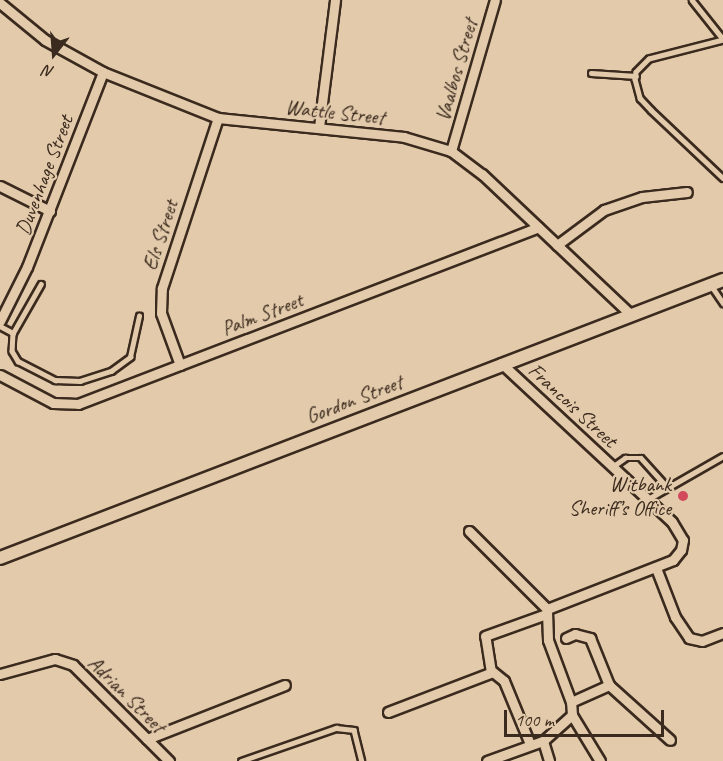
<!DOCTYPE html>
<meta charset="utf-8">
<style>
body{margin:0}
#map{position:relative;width:723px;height:761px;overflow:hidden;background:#e2caab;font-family:Caveat,sans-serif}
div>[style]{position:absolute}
.roads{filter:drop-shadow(2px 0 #3b2a1e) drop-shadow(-2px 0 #3b2a1e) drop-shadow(0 2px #3b2a1e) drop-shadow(0 -2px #3b2a1e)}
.service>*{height:4.5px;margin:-2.25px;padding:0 2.25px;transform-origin:2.25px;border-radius:2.25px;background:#e2caab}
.minor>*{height:9px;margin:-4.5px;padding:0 4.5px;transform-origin:4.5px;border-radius:4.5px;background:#e2caab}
.tertiary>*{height:12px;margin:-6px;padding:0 6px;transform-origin:6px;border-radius:6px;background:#e2caab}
.dots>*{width:16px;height:16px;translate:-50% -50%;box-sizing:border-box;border:3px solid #e2caab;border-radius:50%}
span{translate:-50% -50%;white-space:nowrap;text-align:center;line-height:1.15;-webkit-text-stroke:4.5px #e2caab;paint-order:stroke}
.street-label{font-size:21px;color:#3b2a1e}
.poi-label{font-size:21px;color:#3b2a1e}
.right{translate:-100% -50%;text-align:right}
.north{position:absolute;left:24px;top:24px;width:60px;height:60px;-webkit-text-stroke:4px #e2caab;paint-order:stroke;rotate:197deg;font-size:16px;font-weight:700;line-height:24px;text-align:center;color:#3b2a1e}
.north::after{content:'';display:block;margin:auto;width:21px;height:27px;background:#3b2a1e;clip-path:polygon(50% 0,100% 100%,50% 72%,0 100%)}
.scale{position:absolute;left:504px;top:710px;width:160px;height:27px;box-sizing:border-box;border:3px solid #3b2a1e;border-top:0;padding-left:8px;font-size:18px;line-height:21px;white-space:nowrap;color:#3b2a1e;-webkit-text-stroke:4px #e2caab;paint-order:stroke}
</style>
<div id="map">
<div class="roads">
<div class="service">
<i style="left:692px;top:0;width:50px;rotate:51.5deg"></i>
<i style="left:723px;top:40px;width:76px;rotate:165.6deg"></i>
<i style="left:649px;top:59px;width:18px;rotate:135deg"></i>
<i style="left:636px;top:72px;width:7px;rotate:98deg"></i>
<i style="left:635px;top:79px;width:20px;rotate:75deg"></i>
<i style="left:640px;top:98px;width:16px;rotate:47deg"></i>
<i style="left:651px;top:110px;width:99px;rotate:43.4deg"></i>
<i style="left:591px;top:73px;width:45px;rotate:3.8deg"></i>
<i style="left:711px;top:285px;width:22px;rotate:56deg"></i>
<i style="left:0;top:326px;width:15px;rotate:28deg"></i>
<i style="left:13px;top:333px;width:18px;rotate:93deg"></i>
<i style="left:12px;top:351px;width:12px;rotate:59deg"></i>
<i style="left:18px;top:361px;width:42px;rotate:27.2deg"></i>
<i style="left:55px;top:380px;width:25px;rotate:2deg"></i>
<i style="left:80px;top:381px;width:33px;rotate:-18deg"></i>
<i style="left:111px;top:371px;width:24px;rotate:-36deg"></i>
<i style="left:130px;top:357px;width:42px;rotate:-77.6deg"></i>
<i style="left:13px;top:333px;width:56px;rotate:-60.3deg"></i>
<i style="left:612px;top:467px;width:16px;rotate:-35deg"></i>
<i style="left:625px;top:458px;width:16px"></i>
<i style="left:641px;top:458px;width:39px;rotate:48deg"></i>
<i style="left:648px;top:499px;width:86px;rotate:-29.8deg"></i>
<i style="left:241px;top:761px;width:101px;rotate:-19.2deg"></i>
<i style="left:336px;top:728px;width:18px;rotate:6deg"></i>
<i style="left:354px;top:730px;width:32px;rotate:76deg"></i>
</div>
<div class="minor">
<i style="left:0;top:3px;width:58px;rotate:39.4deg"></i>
<i style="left:45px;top:40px;width:66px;rotate:28.9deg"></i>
<i style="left:103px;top:72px;width:124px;rotate:21.8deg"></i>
<i style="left:218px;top:118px;width:187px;rotate:5.8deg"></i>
<i style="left:404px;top:137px;width:49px;rotate:16.6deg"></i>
<i style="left:451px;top:151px;width:39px;rotate:37deg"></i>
<i style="left:482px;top:174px;width:205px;rotate:43.4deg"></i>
<i style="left:319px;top:127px;width:128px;rotate:-82.8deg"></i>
<i style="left:451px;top:151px;width:157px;rotate:-73.8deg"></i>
<i style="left:0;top:186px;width:56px;rotate:26.6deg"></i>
<i style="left:557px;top:245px;width:59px;rotate:-36.7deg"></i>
<i style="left:604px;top:210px;width:40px;rotate:-18.9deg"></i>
<i style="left:642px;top:197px;width:45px;rotate:-6.3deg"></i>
<i style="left:0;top:321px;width:60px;rotate:-63.4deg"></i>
<i style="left:27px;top:267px;width:209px;rotate:-68.7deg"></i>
<i style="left:501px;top:363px;width:233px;rotate:42.9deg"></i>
<i style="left:672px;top:522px;width:21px;rotate:59deg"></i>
<i style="left:683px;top:540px;width:10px;rotate:101deg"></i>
<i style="left:681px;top:550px;width:13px;rotate:129deg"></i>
<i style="left:673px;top:560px;width:135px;rotate:158.7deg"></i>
<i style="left:180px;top:365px;width:55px;rotate:-110.1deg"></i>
<i style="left:161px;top:313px;width:25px;rotate:-88deg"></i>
<i style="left:162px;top:288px;width:179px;rotate:-71.8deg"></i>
<i style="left:0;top:375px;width:60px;rotate:27.8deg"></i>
<i style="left:53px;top:403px;width:25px;rotate:2deg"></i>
<i style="left:78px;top:404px;width:493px;rotate:-21deg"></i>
<i style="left:469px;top:531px;width:110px;rotate:45deg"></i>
<i style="left:656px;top:568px;width:53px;rotate:68.8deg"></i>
<i style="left:675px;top:617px;width:25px;rotate:56deg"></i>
<i style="left:689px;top:638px;width:13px;rotate:13deg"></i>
<i style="left:702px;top:641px;width:22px;rotate:-21deg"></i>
<i style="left:566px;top:638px;width:10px;rotate:-24deg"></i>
<i style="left:575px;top:634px;width:16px;rotate:15deg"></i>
<i style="left:590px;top:638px;width:51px;rotate:68deg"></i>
<i style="left:491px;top:672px;width:36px;rotate:-99deg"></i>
<i style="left:485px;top:636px;width:65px;rotate:-19.8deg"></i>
<i style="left:0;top:674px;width:57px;rotate:-15.3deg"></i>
<i style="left:55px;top:659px;width:19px;rotate:18deg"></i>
<i style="left:73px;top:665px;width:136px;rotate:45deg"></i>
<i style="left:571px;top:702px;width:42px;rotate:-24.1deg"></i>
<i style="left:609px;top:685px;width:82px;rotate:42deg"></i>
<i style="left:388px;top:712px;width:112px;rotate:-20.9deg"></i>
<i style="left:493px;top:672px;width:14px;rotate:39deg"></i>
<i style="left:504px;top:681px;width:68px;rotate:67.6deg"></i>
<i style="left:572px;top:715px;width:54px;rotate:58.7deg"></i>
<i style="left:147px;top:739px;width:148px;rotate:-21.4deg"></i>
<i style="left:543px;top:741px;width:21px;rotate:73deg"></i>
<i style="left:487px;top:761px;width:59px;rotate:-19.7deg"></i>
<i style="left:543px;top:741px;width:39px;rotate:-42deg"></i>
<i style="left:572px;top:715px;width:13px;rotate:-94deg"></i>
<i style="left:571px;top:702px;width:66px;rotate:-110.4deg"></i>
<i style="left:548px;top:640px;width:31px;rotate:-92deg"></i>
</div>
<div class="tertiary">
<i style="left:0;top:558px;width:775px;rotate:-21.03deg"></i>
</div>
</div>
<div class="dots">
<i style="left:683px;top:496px;background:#d1495b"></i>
</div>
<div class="street-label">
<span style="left:456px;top:70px;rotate:-74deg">Vaalbos Street</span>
<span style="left:335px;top:112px;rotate:6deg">Wattle Street</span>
<span style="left:44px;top:175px;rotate:-69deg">Duvenhage Street</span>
<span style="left:160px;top:235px;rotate:-72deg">Els Street</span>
<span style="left:262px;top:314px;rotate:-21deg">Palm Street</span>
<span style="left:354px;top:399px;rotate:-21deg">Gordon Street</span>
<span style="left:573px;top:405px;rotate:43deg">Francois Street</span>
<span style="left:127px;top:694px;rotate:45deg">Adrian Street</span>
</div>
<div class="poi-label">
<span class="right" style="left:671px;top:496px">Witbank<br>Sheriff’s Office</span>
</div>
<div class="north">N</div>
<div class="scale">100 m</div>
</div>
